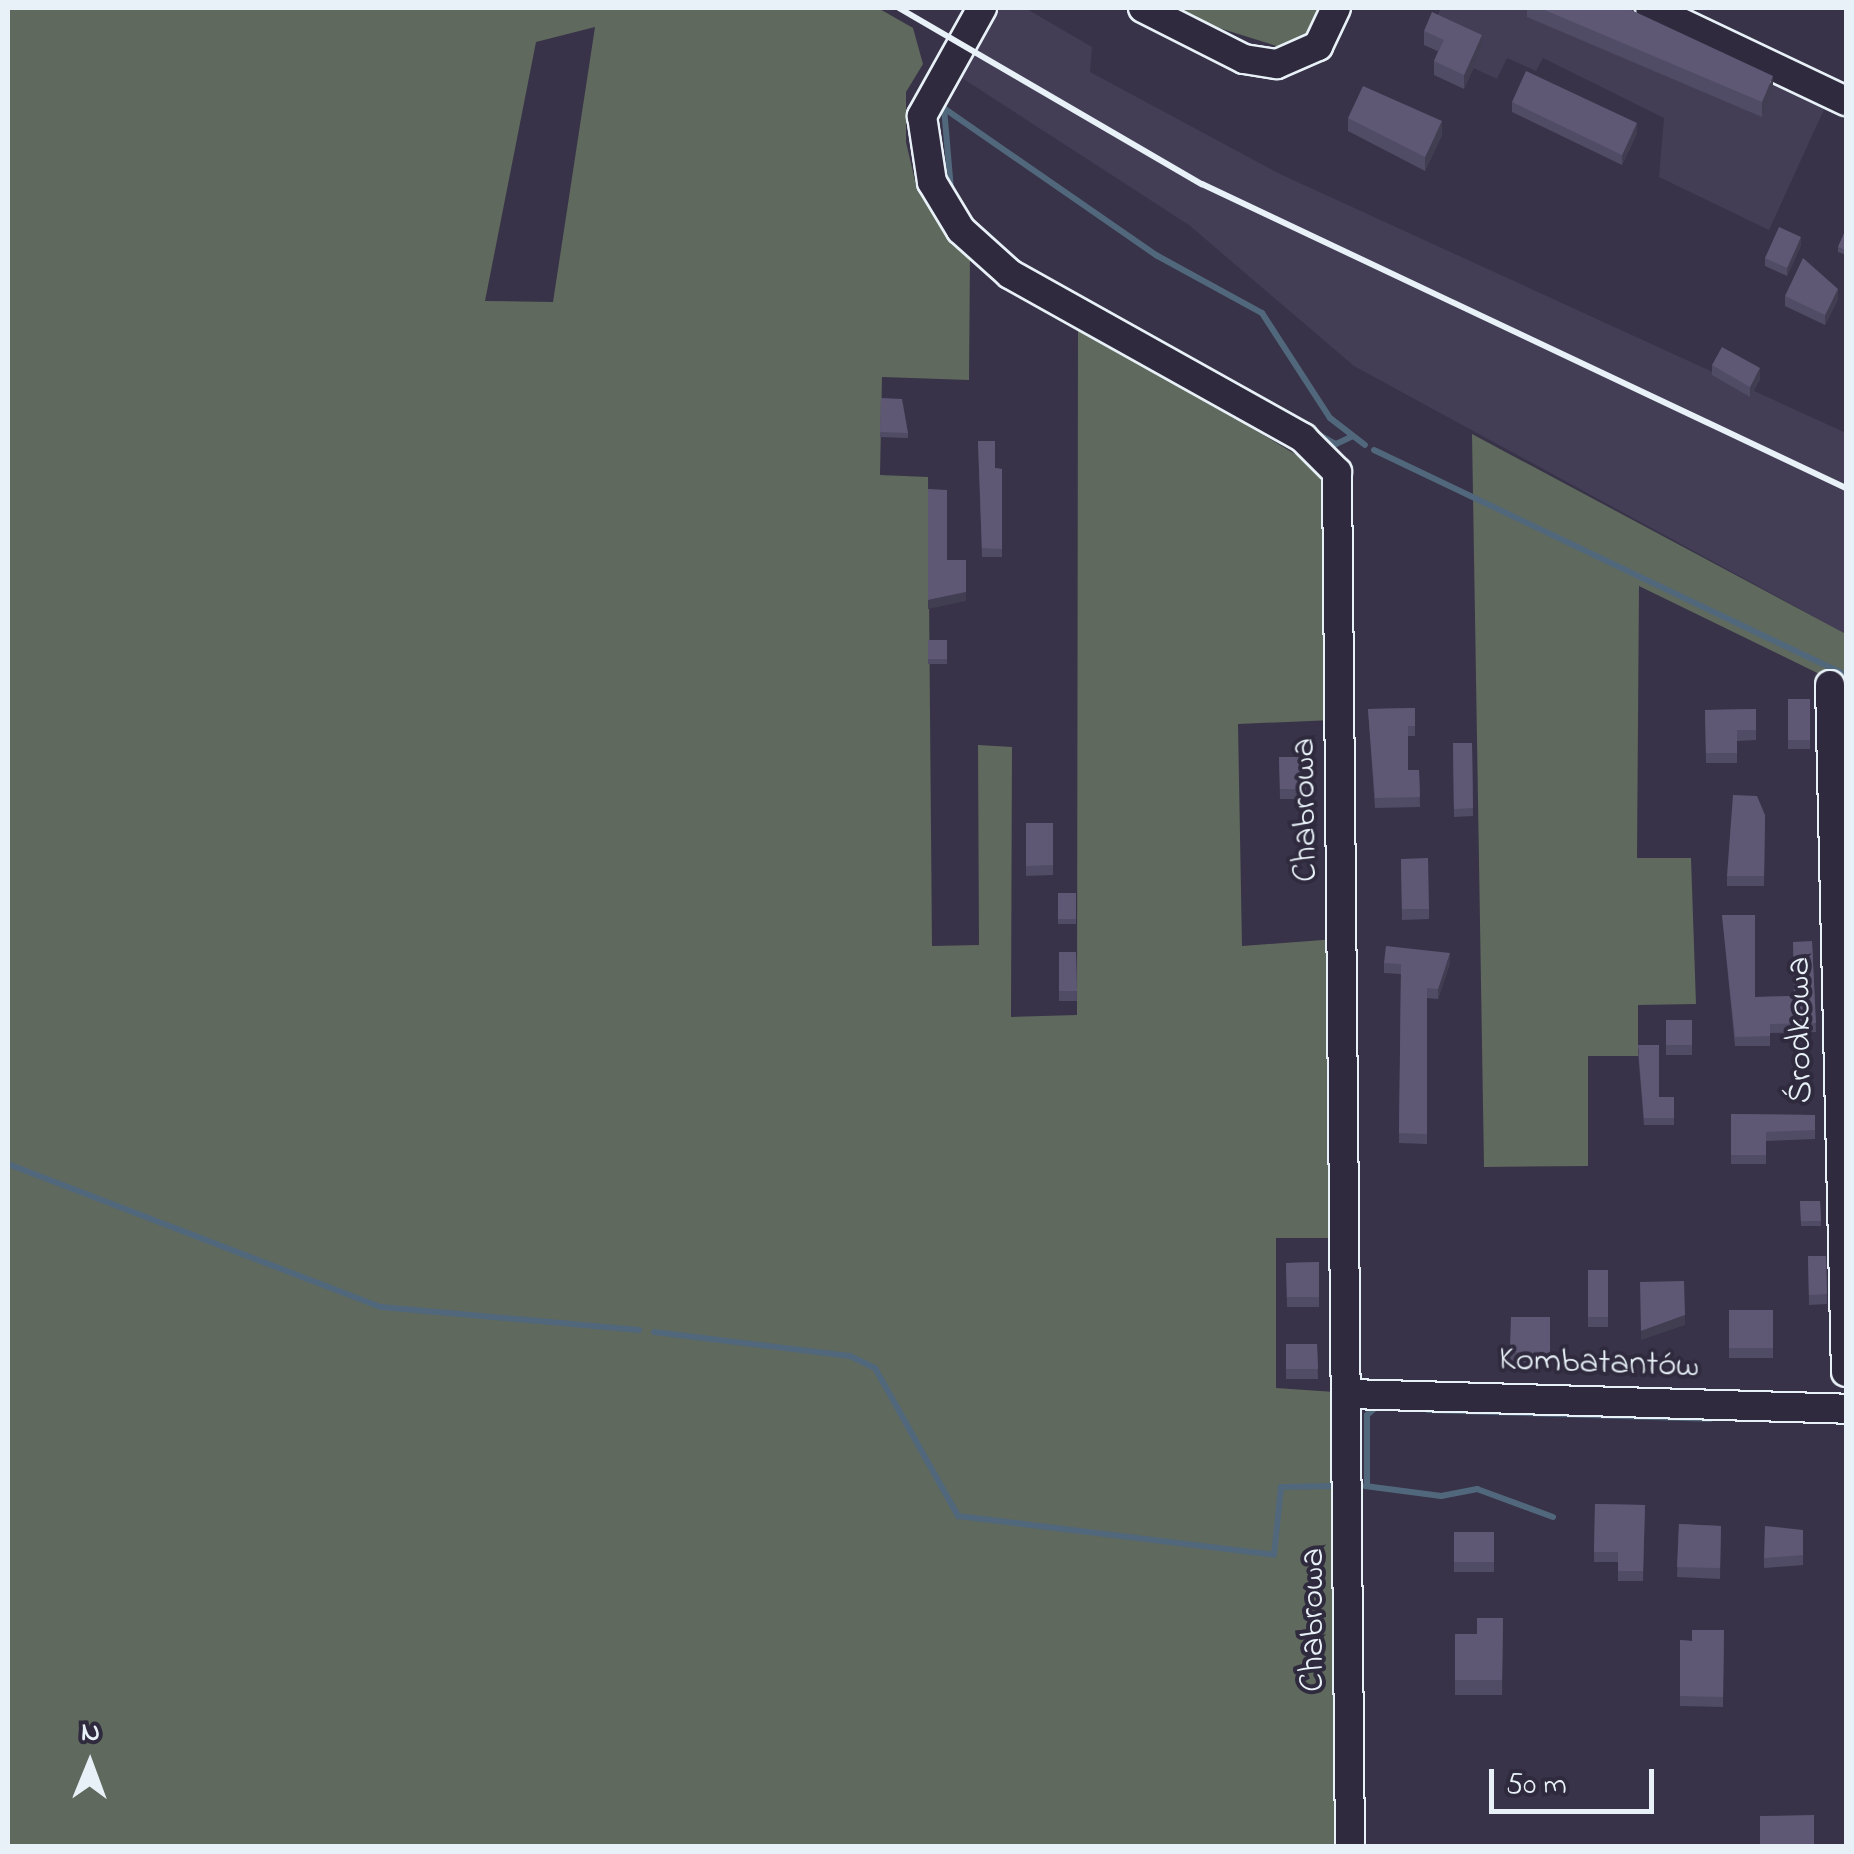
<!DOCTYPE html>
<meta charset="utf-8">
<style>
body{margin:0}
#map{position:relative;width:1854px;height:1854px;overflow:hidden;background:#383348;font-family:"Indie Flower",sans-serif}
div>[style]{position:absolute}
.built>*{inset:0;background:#433e56}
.green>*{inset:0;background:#5f695d}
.stream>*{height:6px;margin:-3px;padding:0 3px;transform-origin:3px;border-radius:3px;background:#51687c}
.roads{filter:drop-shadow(2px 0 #e8f1f8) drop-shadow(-2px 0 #e8f1f8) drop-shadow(0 2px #e8f1f8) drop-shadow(0 -2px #e8f1f8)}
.minor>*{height:28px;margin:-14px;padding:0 14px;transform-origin:14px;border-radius:14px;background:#2f2a3d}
.rail>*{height:6px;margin:-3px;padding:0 3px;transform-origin:3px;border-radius:3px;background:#e8f1f8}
.wall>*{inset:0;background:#514c65}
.shaded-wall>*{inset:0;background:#423e52}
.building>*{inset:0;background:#5e5875}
span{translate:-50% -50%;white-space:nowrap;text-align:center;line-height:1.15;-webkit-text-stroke:8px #2f2a3d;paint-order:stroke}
.street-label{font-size:35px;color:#e8f1f8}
.frame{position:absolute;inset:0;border:10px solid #e8f1f8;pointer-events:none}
.north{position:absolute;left:40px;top:1714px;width:100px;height:100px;-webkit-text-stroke:8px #2f2a3d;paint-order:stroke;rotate:1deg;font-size:28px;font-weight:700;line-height:40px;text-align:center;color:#e8f1f8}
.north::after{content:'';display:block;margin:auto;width:35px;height:45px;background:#e8f1f8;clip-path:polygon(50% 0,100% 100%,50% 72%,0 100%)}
.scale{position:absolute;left:1489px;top:1769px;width:165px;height:45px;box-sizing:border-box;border:5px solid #e8f1f8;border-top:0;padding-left:12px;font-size:30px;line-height:35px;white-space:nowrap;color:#e8f1f8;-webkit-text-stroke:8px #2f2a3d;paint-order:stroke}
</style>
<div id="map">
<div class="built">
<i style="clip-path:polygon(999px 8px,1025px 8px,1092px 47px,1090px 72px,1280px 174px,1846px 433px,1846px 634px,1354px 366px,1189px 225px,959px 76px)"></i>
<i style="clip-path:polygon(1441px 8px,1619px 8px,1826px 105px,1769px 230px,1659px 177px,1664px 118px,1543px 58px,1536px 71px,1507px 58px,1497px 79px,1424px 45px)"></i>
</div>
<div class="green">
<i style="clip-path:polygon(evenodd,8px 8px,878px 8px,913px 28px,923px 64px,906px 92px,906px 142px,916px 185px,970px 255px,969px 380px,882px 377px,880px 475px,928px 477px,932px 946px,979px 945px,978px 745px,1012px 747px,1011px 1017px,1077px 1015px,1078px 323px,1318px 468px,1329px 498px,1333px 720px,1238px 724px,1242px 946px,1336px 939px,1334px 1238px,1276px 1238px,1276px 1388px,1335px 1392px,1340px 1846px,8px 1846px,8px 8px,595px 27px,553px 302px,485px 301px,536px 42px,595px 27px)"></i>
<i style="clip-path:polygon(1184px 8px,1325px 8px,1311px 35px,1286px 49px,1184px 17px)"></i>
<i style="clip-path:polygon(1472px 434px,1846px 634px,1846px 687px,1639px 586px,1637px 858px,1691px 858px,1696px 1004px,1638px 1005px,1638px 1056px,1588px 1056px,1588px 1166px,1484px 1167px)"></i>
</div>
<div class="stream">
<i style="left:944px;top:108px;width:82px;rotate:85.1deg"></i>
<i style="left:945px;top:109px;width:257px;rotate:34.7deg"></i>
<i style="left:1156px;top:255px;width:121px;rotate:28.7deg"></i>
<i style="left:1262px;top:313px;width:125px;rotate:57.1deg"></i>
<i style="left:1330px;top:418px;width:44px;rotate:37.6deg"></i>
<i style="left:1314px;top:432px;width:25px;rotate:29deg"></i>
<i style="left:1336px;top:444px;width:17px;rotate:-25deg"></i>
<i style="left:1374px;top:450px;width:523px;rotate:25.49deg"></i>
<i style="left:8px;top:1164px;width:399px;rotate:21deg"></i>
<i style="left:381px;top:1307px;width:259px;rotate:5.1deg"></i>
<i style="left:654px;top:1332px;width:197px;rotate:7deg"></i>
<i style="left:850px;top:1356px;width:28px;rotate:26deg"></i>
<i style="left:875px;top:1368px;width:170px;rotate:60.7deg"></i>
<i style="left:958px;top:1516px;width:318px;rotate:7deg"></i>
<i style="left:1274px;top:1555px;width:68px;rotate:-84.1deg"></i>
<i style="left:1281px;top:1487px;width:52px;rotate:-1.1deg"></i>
<i style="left:1428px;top:1410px;width:282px;rotate:1.8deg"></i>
<i style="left:1365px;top:1486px;width:77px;rotate:7.5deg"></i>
<i style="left:1441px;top:1496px;width:37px;rotate:-11deg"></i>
<i style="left:1477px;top:1489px;width:81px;rotate:20.2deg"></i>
<i style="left:1367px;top:1486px;width:71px;rotate:-90deg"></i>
<i style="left:1367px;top:1415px;width:11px;rotate:-41deg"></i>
</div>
<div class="roads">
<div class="minor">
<i style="left:982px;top:8px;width:124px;rotate:119.1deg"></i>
<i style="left:922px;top:116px;width:67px;rotate:81.4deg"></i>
<i style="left:932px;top:182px;width:56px;rotate:58.9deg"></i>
<i style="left:961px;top:230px;width:66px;rotate:41.9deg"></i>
<i style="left:1010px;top:274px;width:336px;rotate:29.2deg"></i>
<i style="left:1303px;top:438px;width:48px;rotate:45deg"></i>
<i style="left:1337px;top:472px;width:1374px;rotate:89.46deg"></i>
<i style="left:1143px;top:8px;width:113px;rotate:26.8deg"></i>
<i style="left:1244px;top:59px;width:33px;rotate:9deg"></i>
<i style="left:1277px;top:64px;width:45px;rotate:-23.7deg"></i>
<i style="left:1318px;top:46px;width:42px;rotate:-64.7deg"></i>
<i style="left:1650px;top:8px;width:217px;rotate:25.4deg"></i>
<i style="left:1830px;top:685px;width:687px;rotate:88.67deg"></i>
<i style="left:1350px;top:1394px;width:496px;rotate:1.7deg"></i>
</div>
</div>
<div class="rail">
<i style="left:899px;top:8px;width:350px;rotate:30.2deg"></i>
<i style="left:1202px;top:184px;width:712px;rotate:25.27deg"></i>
</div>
<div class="wall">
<i style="clip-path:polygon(1527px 8px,1627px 8px,1773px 91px,1762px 117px,1527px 17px)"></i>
<i style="clip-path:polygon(1424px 31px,1482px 49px,1464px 89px,1434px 75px,1434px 61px,1438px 51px,1424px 45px)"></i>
<i style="clip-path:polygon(1512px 102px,1637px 133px,1622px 165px,1512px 112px)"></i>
<i style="clip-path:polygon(1348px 118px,1442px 135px,1425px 171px,1348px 131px)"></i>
<i style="clip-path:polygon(1846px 229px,1846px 255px,1838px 252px,1838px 247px)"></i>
<i style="clip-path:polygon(1801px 245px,1787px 276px,1765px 266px,1765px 258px)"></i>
<i style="clip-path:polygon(1785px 296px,1838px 299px,1825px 325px,1785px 306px)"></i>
<i style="clip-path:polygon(1712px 365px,1760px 379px,1750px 397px,1712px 375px)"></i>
<i style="clip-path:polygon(881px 398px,908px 433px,908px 438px,880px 437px)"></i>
<i style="clip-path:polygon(978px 441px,995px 468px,1002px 469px,1002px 557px,982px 557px)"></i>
<i style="clip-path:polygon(928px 640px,947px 640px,947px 664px,928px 664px)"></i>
<i style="clip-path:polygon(1788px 699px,1810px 699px,1810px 749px,1788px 749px)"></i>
<i style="clip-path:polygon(1415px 708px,1415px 736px,1408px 736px,1408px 770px,1419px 770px,1420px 807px,1375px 808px,1368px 709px)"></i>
<i style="clip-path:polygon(1756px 709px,1756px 740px,1737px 741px,1737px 763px,1706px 763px,1705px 710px)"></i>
<i style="clip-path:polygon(1453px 743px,1472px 743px,1473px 816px,1454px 817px)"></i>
<i style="clip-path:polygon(1279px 757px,1306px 789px,1306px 799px,1280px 799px)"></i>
<i style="clip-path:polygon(1765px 815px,1764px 886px,1727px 886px,1727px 876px)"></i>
<i style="clip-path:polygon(1026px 823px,1053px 823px,1053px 875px,1026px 876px)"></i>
<i style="clip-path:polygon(1401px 859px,1429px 909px,1429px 919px,1402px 920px)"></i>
<i style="clip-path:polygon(1058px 893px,1076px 893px,1076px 924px,1058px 924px)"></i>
<i style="clip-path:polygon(1722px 915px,1755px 997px,1794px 996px,1812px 941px,1816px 1032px,1770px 1033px,1770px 1046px,1735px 1046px)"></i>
<i style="clip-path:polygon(1059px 952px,1076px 952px,1077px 1001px,1059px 1001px)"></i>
<i style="clip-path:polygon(1384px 963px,1450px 963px,1438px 999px,1427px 998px,1427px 1144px,1399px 1143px,1401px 974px,1384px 973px)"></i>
<i style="clip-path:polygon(1666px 1020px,1692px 1020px,1692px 1055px,1666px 1055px)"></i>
<i style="clip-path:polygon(1638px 1052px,1659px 1097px,1674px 1097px,1674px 1125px,1644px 1125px)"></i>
<i style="clip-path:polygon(1731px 1114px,1815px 1115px,1815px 1139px,1766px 1141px,1766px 1164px,1731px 1164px)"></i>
<i style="clip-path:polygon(1800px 1201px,1820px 1201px,1821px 1226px,1801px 1226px)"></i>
<i style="clip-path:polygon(1808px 1256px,1826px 1256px,1827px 1304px,1809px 1305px)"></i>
<i style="clip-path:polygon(1319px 1262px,1319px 1307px,1287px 1307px,1286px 1263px)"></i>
<i style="clip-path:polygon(1588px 1270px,1608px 1270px,1608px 1327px,1588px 1327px)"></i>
<i style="clip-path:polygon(1729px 1310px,1773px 1310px,1773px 1358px,1729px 1358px)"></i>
<i style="clip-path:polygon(1511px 1317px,1550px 1317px,1550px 1363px,1510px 1362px)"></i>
<i style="clip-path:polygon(1286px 1344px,1317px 1344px,1318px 1379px,1286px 1379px)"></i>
<i style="clip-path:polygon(1595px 1504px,1645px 1505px,1643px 1581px,1618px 1581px,1618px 1562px,1594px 1562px)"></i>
<i style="clip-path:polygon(1679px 1524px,1721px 1526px,1720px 1579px,1677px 1577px)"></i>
<i style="clip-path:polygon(1803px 1530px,1803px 1565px,1764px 1568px,1764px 1558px)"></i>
<i style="clip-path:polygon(1454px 1532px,1494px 1532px,1494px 1572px,1454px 1572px)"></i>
<i style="clip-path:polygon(1503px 1618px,1502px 1695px,1455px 1695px,1455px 1634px,1477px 1634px)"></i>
<i style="clip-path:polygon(1724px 1630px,1723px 1707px,1680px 1706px,1680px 1640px,1692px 1641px)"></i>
</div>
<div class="shaded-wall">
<i style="clip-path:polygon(1482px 35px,1482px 49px,1464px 89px,1464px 75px)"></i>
<i style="clip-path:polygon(1773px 76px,1773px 91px,1762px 117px,1762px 102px)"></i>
<i style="clip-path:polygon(1442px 121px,1442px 135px,1425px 171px,1425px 157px)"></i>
<i style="clip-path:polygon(1637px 123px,1637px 133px,1622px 165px,1622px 155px)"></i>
<i style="clip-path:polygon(1801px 237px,1801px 245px,1787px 276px,1787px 268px)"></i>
<i style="clip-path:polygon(1838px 289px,1838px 299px,1825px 325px,1825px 315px)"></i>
<i style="clip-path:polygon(1760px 368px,1760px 379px,1750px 397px,1750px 387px)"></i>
<i style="clip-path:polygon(966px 592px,966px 601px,928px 609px,928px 600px)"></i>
<i style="clip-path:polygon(1450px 953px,1450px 963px,1438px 999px,1438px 989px)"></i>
<i style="clip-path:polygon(1685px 1315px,1685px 1325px,1641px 1340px,1641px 1331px)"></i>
</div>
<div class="building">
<i style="clip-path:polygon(1540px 8px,1627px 8px,1773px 76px,1762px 102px)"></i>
<i style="clip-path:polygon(1432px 12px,1482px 35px,1464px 75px,1434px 61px,1444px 40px,1424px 31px)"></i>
<i style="clip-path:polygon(1526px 71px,1637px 123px,1622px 155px,1512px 102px)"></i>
<i style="clip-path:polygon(1363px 86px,1442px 121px,1425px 157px,1348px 118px)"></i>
<i style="clip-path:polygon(1779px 227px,1801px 237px,1787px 268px,1765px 258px)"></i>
<i style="clip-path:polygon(1846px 229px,1846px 250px,1838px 247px)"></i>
<i style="clip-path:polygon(1803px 258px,1838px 289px,1825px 315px,1785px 296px)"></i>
<i style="clip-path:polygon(1722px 347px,1760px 368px,1750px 387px,1712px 365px)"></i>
<i style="clip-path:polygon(881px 398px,902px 399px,908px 433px,880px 432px)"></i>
<i style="clip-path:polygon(978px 441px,995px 441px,995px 468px,1002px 469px,1002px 549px,982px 548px)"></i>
<i style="clip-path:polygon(928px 489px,947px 490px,947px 560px,966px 560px,966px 592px,928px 600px)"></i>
<i style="clip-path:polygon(928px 640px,947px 640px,947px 659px,928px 659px)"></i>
<i style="clip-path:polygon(1788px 699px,1810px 699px,1810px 740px,1788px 740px)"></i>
<i style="clip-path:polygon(1415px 708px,1415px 726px,1408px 726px,1408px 770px,1419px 770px,1420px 797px,1375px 798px,1368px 709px)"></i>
<i style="clip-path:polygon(1756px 709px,1756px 730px,1737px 730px,1737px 753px,1706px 753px,1705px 710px)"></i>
<i style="clip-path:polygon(1453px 743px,1472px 743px,1473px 808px,1454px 809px)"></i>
<i style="clip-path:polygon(1279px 757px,1306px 757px,1306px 789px,1280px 789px)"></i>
<i style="clip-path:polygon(1733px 795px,1757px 796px,1765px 815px,1764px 876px,1727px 876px)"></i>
<i style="clip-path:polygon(1026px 823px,1053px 823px,1053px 865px,1026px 866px)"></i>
<i style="clip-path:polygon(1428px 858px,1429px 909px,1402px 909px,1401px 859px)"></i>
<i style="clip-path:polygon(1058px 893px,1076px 893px,1076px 919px,1058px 919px)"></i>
<i style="clip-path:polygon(1722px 915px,1755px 915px,1755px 997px,1794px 996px,1793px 942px,1812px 941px,1816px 1023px,1770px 1024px,1770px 1036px,1735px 1037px)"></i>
<i style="clip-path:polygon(1386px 946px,1450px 953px,1438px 989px,1427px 988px,1427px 1134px,1399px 1133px,1401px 964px,1384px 963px)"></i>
<i style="clip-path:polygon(1059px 952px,1076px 952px,1077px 991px,1059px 991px)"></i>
<i style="clip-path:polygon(1666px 1020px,1692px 1020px,1692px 1045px,1666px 1045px)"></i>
<i style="clip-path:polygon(1638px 1045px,1659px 1045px,1659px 1097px,1674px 1097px,1674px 1118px,1644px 1118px)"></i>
<i style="clip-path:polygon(1731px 1114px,1815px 1115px,1815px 1130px,1766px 1132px,1766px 1155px,1731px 1155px)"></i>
<i style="clip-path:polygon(1800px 1201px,1820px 1201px,1821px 1221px,1801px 1221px)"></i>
<i style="clip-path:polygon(1808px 1256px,1826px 1256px,1827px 1294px,1809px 1295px)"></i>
<i style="clip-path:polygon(1319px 1262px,1319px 1297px,1287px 1297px,1286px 1263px)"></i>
<i style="clip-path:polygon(1588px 1270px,1608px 1270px,1608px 1317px,1588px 1317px)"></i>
<i style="clip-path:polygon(1684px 1281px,1685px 1315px,1641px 1331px,1640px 1282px)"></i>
<i style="clip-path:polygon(1729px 1310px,1773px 1310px,1773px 1348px,1729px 1348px)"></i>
<i style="clip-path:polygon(1511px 1317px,1550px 1317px,1550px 1353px,1510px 1352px)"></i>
<i style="clip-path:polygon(1286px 1344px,1317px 1344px,1318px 1369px,1286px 1369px)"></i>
<i style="clip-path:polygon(1595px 1504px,1645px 1505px,1643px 1571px,1618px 1571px,1618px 1552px,1594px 1552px)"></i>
<i style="clip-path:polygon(1679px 1524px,1721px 1526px,1720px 1568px,1677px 1567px)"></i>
<i style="clip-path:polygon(1765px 1526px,1803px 1530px,1803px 1555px,1764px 1558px)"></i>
<i style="clip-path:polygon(1454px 1532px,1494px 1532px,1494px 1562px,1454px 1562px)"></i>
<i style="clip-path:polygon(1477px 1618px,1503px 1618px,1502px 1680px,1455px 1680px,1455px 1634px,1477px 1634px)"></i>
<i style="clip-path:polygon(1692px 1630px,1724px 1630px,1723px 1697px,1680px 1696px,1680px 1640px,1692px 1641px)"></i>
<i style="clip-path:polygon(1814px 1815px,1814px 1846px,1760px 1846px,1760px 1816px)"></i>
</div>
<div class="street-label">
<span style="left:1306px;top:810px;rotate:-91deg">Chabrowa</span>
<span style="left:1801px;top:1030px;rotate:-91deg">Środkowa</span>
<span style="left:1599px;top:1364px;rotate:2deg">Kombatantów</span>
<span style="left:1314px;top:1620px;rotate:-90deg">Chabrowa</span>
</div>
<div class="frame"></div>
<div class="north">N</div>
<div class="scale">50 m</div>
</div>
